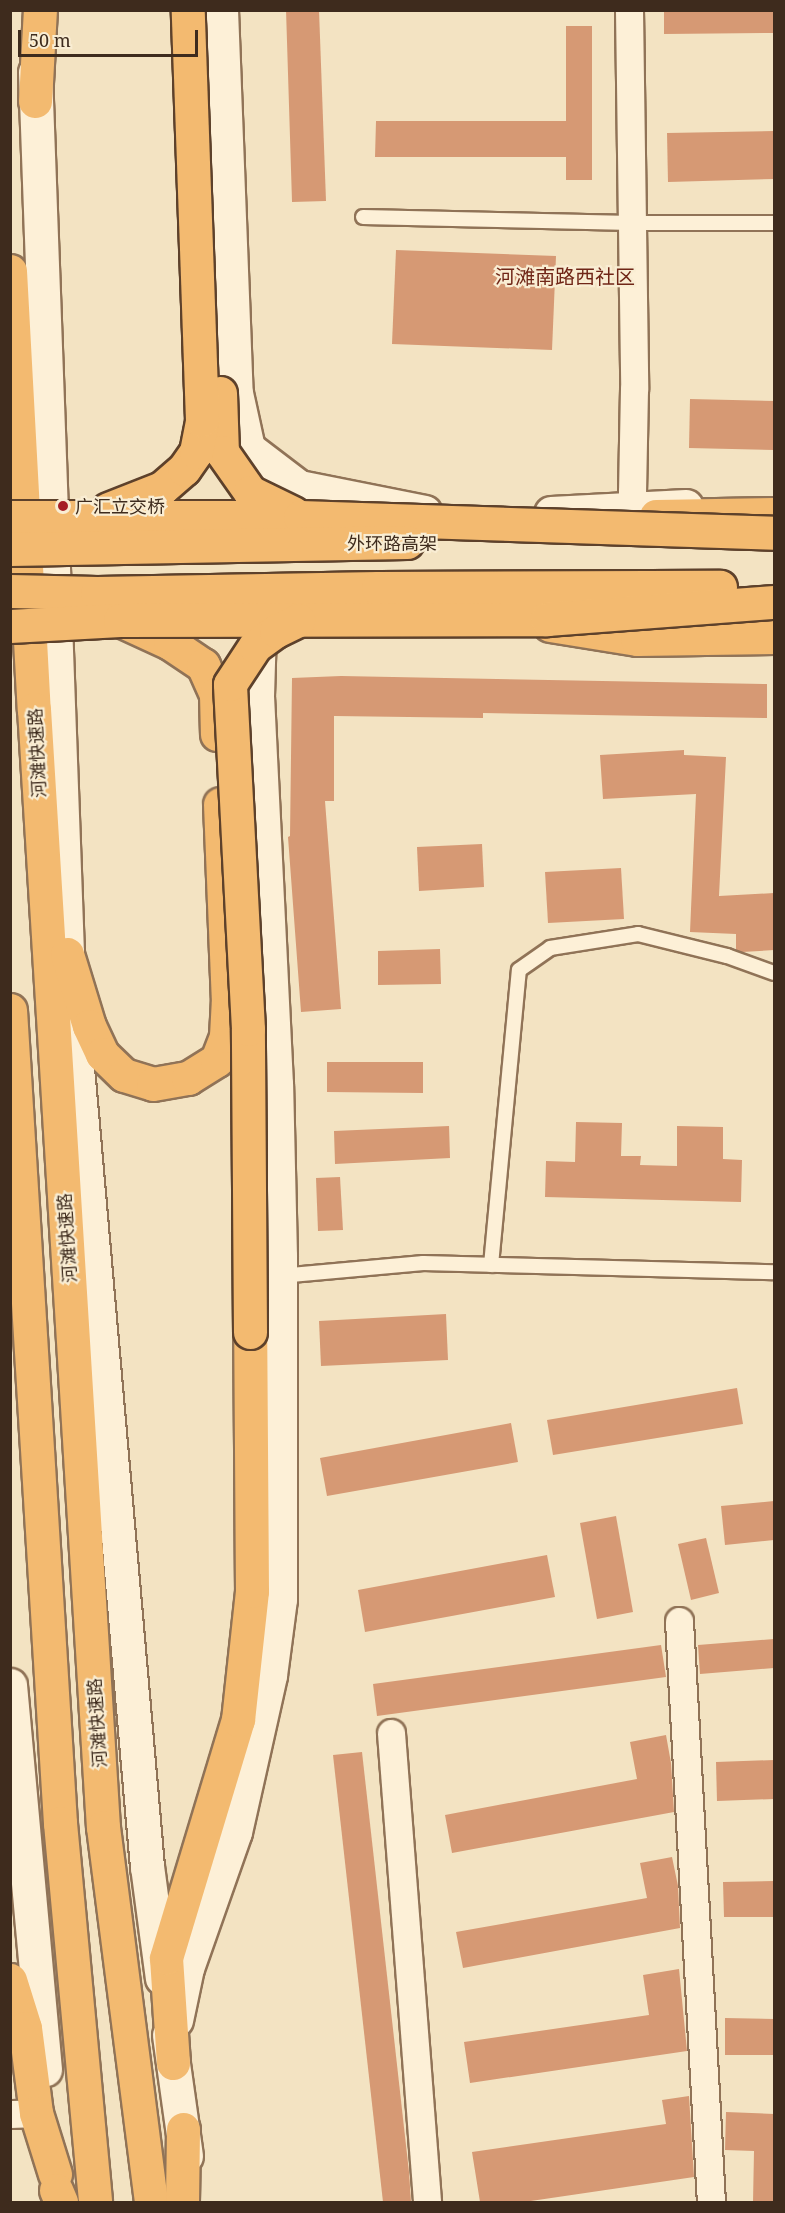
<!DOCTYPE html>
<meta charset="utf-8">
<style>
body{margin:0}
#map{position:relative;width:785px;height:2213px;overflow:hidden;background:#f3e3c2;font-family:"Noto Serif","Noto Sans SC",serif}
div>[style]{position:absolute}
.building>*{inset:0;background:#d69974}
.roads{filter:drop-shadow(2px 0 #907357) drop-shadow(-2px 0 #907357) drop-shadow(0 2px #907357) drop-shadow(0 -2px #907357)}
.service>*{height:14px;margin:-7px;padding:0 7px;transform-origin:7px;border-radius:7px;background:#fdf0d7}
.minor>*{height:27px;margin:-13.5px;padding:0 13.5px;transform-origin:13.5px;border-radius:13.5px;background:#fdf0d7}
.tertiary>*{height:33px;margin:-16.5px;padding:0 16.5px;transform-origin:16.5px;border-radius:16.5px;background:#fdf0d7}
.trunk>*{height:33px;margin:-16.5px;padding:0 16.5px;transform-origin:16.5px;border-radius:16.5px;background:#f3ba70}
.bridges{filter:drop-shadow(2px 0 #5d412b) drop-shadow(-2px 0 #5d412b) drop-shadow(0 2px #5d412b) drop-shadow(0 -2px #5d412b)}
.trunk-bridge>*{height:33px;margin:-16.5px;padding:0 16.5px;transform-origin:16.5px;border-radius:16.5px;background:#f3ba70}
.dots>*{width:16px;height:16px;translate:-50% -50%;box-sizing:border-box;border:3px solid #f9edd3;border-radius:50%}
span{translate:-50% -50%;white-space:nowrap;text-align:center;line-height:1.15;-webkit-text-stroke:4.5px #f9edd3;paint-order:stroke}
.poi-label{font-size:18px;color:#3e2b1d}
.left{translate:0 -50%;text-align:left}
.street-label{font-size:18px;color:#3e2b1d}
.neighbourhood-label{font-size:20px;color:#702617}
.frame{position:absolute;inset:0;border:12px solid #3e2b1d;pointer-events:none}
.scale{position:absolute;left:18px;top:30px;width:180px;height:27px;box-sizing:border-box;border:3px solid #3e2b1d;border-top:0;padding-left:8px;font-size:18px;line-height:21px;white-space:nowrap;color:#3e2b1d;-webkit-text-stroke:4px #f9edd3;paint-order:stroke}
</style>
<div id="map">
<div class="building">
<i style="clip-path:polygon(286px 10px,319px 10px,326px 201px,292px 202px)"></i>
<i style="clip-path:polygon(664px 10px,774px 10px,774px 33px,664px 34px)"></i>
<i style="clip-path:polygon(566px 26px,592px 26px,592px 180px,566px 180px,566px 157px,375px 157px,376px 121px,566px 121px)"></i>
<i style="clip-path:polygon(774px 131px,774px 179px,668px 182px,667px 133px)"></i>
<i style="clip-path:polygon(396px 250px,556px 256px,552px 350px,392px 344px)"></i>
<i style="clip-path:polygon(690px 399px,774px 401px,774px 450px,689px 448px)"></i>
<i style="clip-path:polygon(341px 676px,767px 684px,767px 718px,483px 713px,483px 718px,334px 716px,334px 801px,325px 801px,341px 1009px,301px 1012px,288px 837px,290px 836px,292px 678px)"></i>
<i style="clip-path:polygon(684px 750px,684px 755px,726px 757px,719px 896px,774px 893px,774px 950px,742px 952px,736px 950px,736px 934px,690px 932px,696px 794px,603px 799px,600px 755px)"></i>
<i style="clip-path:polygon(482px 844px,484px 887px,419px 891px,417px 847px)"></i>
<i style="clip-path:polygon(621px 868px,624px 919px,548px 923px,545px 872px)"></i>
<i style="clip-path:polygon(440px 949px,441px 984px,378px 985px,378px 951px)"></i>
<i style="clip-path:polygon(327px 1062px,423px 1062px,423px 1093px,327px 1092px)"></i>
<i style="clip-path:polygon(576px 1122px,622px 1123px,621px 1156px,641px 1156px,640px 1165px,677px 1166px,677px 1126px,723px 1127px,723px 1159px,742px 1160px,741px 1202px,545px 1197px,546px 1161px,575px 1162px)"></i>
<i style="clip-path:polygon(449px 1126px,450px 1158px,335px 1164px,334px 1131px)"></i>
<i style="clip-path:polygon(340px 1177px,343px 1230px,318px 1231px,316px 1178px)"></i>
<i style="clip-path:polygon(446px 1314px,448px 1360px,321px 1366px,319px 1321px)"></i>
<i style="clip-path:polygon(737px 1388px,743px 1424px,553px 1455px,547px 1420px)"></i>
<i style="clip-path:polygon(511px 1423px,518px 1462px,327px 1496px,320px 1458px)"></i>
<i style="clip-path:polygon(774px 1501px,774px 1540px,725px 1545px,721px 1506px)"></i>
<i style="clip-path:polygon(616px 1516px,633px 1612px,597px 1619px,580px 1523px)"></i>
<i style="clip-path:polygon(706px 1538px,719px 1593px,691px 1600px,678px 1544px)"></i>
<i style="clip-path:polygon(547px 1555px,555px 1597px,365px 1632px,358px 1590px)"></i>
<i style="clip-path:polygon(774px 1639px,774px 1668px,700px 1674px,698px 1645px)"></i>
<i style="clip-path:polygon(661px 1645px,666px 1677px,377px 1716px,373px 1684px)"></i>
<i style="clip-path:polygon(666px 1735px,671px 1763px,674px 1812px,452px 1853px,445px 1815px,637px 1779px,630px 1742px)"></i>
<i style="clip-path:polygon(362px 1752px,409px 2172px,411px 2202px,383px 2202px,333px 1755px)"></i>
<i style="clip-path:polygon(774px 1760px,774px 1799px,717px 1801px,716px 1762px)"></i>
<i style="clip-path:polygon(672px 1857px,678px 1886px,680px 1928px,463px 1968px,456px 1932px,647px 1898px,640px 1863px)"></i>
<i style="clip-path:polygon(774px 1881px,774px 1917px,724px 1917px,723px 1882px)"></i>
<i style="clip-path:polygon(679px 1969px,687px 2051px,470px 2083px,464px 2042px,649px 2015px,643px 1975px)"></i>
<i style="clip-path:polygon(725px 2018px,774px 2019px,774px 2055px,725px 2055px)"></i>
<i style="clip-path:polygon(689px 2096px,694px 2177px,524px 2202px,480px 2202px,472px 2152px,666px 2124px,662px 2100px)"></i>
<i style="clip-path:polygon(726px 2112px,774px 2114px,774px 2202px,753px 2202px,754px 2151px,725px 2150px)"></i>
</div>
<div class="roads">
<div class="service">
<i style="left:363px;top:217px;width:269px;rotate:1.3deg"></i>
<i style="left:632px;top:223px;width:142px"></i>
<i style="left:491px;top:1265px;width:296px;rotate:-84.6deg"></i>
<i style="left:519px;top:970px;width:38px;rotate:-35deg"></i>
<i style="left:550px;top:948px;width:89px;rotate:-9deg"></i>
<i style="left:638px;top:934px;width:92px;rotate:13.9deg"></i>
<i style="left:727px;top:956px;width:50px;rotate:19.9deg"></i>
<i style="left:280px;top:1276px;width:144px;rotate:-5.2deg"></i>
<i style="left:423px;top:1263px;width:351px;rotate:1.5deg"></i>
</div>
<div class="minor">
<i style="left:629px;top:10px;width:379px;rotate:89.2deg"></i>
<i style="left:634px;top:389px;width:103px;rotate:91.1deg"></i>
<i style="left:632px;top:492px;width:16px;rotate:79deg"></i>
<i style="left:679px;top:1621px;width:582px;rotate:86.85deg"></i>
<i style="left:391px;top:1733px;width:470px;rotate:85.6deg"></i>
<i style="left:10px;top:2114px;width:26px;rotate:-2deg"></i>
</div>
<div class="tertiary">
<i style="left:221px;top:10px;width:383px;rotate:87.8deg"></i>
<i style="left:236px;top:393px;width:56px;rotate:77.7deg"></i>
<i style="left:248px;top:448px;width:64px;rotate:37.4deg"></i>
<i style="left:299px;top:487px;width:128px;rotate:11.2deg"></i>
<i style="left:35px;top:72px;width:883px;rotate:87.92deg"></i>
<i style="left:67px;top:954px;width:916px;rotate:84.99deg"></i>
<i style="left:147px;top:1866px;width:113px;rotate:82.4deg"></i>
<i style="left:551px;top:513px;width:135px;rotate:-3deg"></i>
<i style="left:10px;top:1685px;width:386px;rotate:84.8deg"></i>
<i style="left:176px;top:2020px;width:53px;rotate:-78.1deg"></i>
<i style="left:187px;top:1968px;width:144px;rotate:-70.6deg"></i>
<i style="left:235px;top:1832px;width:161px;rotate:-77.4deg"></i>
<i style="left:270px;top:1675px;width:77px;rotate:-82.5deg"></i>
<i style="left:280px;top:1599px;width:343px;rotate:-90deg"></i>
<i style="left:280px;top:1256px;width:172px;rotate:-91.3deg"></i>
<i style="left:276px;top:1084px;width:388px;rotate:-92.8deg"></i>
<i style="left:257px;top:696px;width:68px;rotate:-88.3deg"></i>
<i style="left:169px;top:2035px;width:122px;rotate:82deg"></i>
</div>
<div class="trunk">
<i style="left:35px;top:101px;width:91px;rotate:-86.9deg"></i>
<i style="left:10px;top:271px;width:439px;rotate:86.9deg"></i>
<i style="left:34px;top:709px;width:1120px;rotate:86.47deg"></i>
<i style="left:103px;top:1827px;width:378px;rotate:82.7deg"></i>
<i style="left:656px;top:516px;width:118px;rotate:-1deg"></i>
<i style="left:120px;top:620px;width:55px;rotate:24.7deg"></i>
<i style="left:170px;top:643px;width:40px;rotate:34deg"></i>
<i style="left:203px;top:665px;width:32px;rotate:66deg"></i>
<i style="left:216px;top:694px;width:40px;rotate:88.6deg"></i>
<i style="left:550px;top:625px;width:88px;rotate:9.1deg"></i>
<i style="left:637px;top:639px;width:137px;rotate:-0.8deg"></i>
<i style="left:67px;top:954px;width:75px;rotate:73deg"></i>
<i style="left:89px;top:1026px;width:31px;rotate:65deg"></i>
<i style="left:102px;top:1054px;width:30px;rotate:44deg"></i>
<i style="left:124px;top:1075px;width:30px;rotate:17deg"></i>
<i style="left:153px;top:1084px;width:36px;rotate:-10deg"></i>
<i style="left:188px;top:1078px;width:34px;rotate:-32deg"></i>
<i style="left:217px;top:1060px;width:26px;rotate:-69deg"></i>
<i style="left:226px;top:1036px;width:33px;rotate:-87deg"></i>
<i style="left:228px;top:1003px;width:199px;rotate:-92.3deg"></i>
<i style="left:10px;top:1010px;width:815px;rotate:86.48deg"></i>
<i style="left:60px;top:1823px;width:381px;rotate:84.7deg"></i>
<i style="left:10px;top:1980px;width:50px;rotate:72.6deg"></i>
<i style="left:25px;top:2028px;width:86px;rotate:82.6deg"></i>
<i style="left:36px;top:2113px;width:64px;rotate:72.7deg"></i>
<i style="left:173px;top:2063px;width:105px;rotate:-93.8deg"></i>
<i style="left:166px;top:1958px;width:249px;rotate:-73.2deg"></i>
<i style="left:238px;top:1720px;width:130px;rotate:-83.8deg"></i>
<i style="left:252px;top:1591px;width:259px;rotate:-90.4deg"></i>
<i style="left:56px;top:2190px;width:13px;rotate:67deg"></i>
<i style="left:182px;top:2202px;width:73px;rotate:-89.2deg"></i>
</div>
</div>
<div class="bridges">
<div class="trunk-bridge">
<i style="left:220px;top:393px;width:59px;rotate:88.1deg"></i>
<i style="left:222px;top:452px;width:49px;rotate:55deg"></i>
<i style="left:250px;top:492px;width:48px;rotate:26deg"></i>
<i style="left:108px;top:509px;width:58px;rotate:-21.3deg"></i>
<i style="left:162px;top:488px;width:29px;rotate:-41deg"></i>
<i style="left:184px;top:469px;width:21px;rotate:-55deg"></i>
<i style="left:196px;top:452px;width:33px;rotate:-79deg"></i>
<i style="left:202px;top:420px;width:410px;rotate:-92deg"></i>
<i style="left:10px;top:517px;width:290px"></i>
<i style="left:300px;top:517px;width:474px;rotate:1.9deg"></i>
<i style="left:10px;top:549px;width:397px;rotate:-1deg"></i>
<i style="left:10px;top:591px;width:87px;rotate:1.3deg"></i>
<i style="left:97px;top:593px;width:281px;rotate:-1deg"></i>
<i style="left:378px;top:588px;width:342px;rotate:-0.2deg"></i>
<i style="left:10px;top:626px;width:110px;rotate:-3.1deg"></i>
<i style="left:120px;top:620px;width:427px;rotate:-0.1deg"></i>
<i style="left:547px;top:619px;width:228px;rotate:-4.3deg"></i>
<i style="left:250px;top:1332px;width:303px;rotate:-90.4deg"></i>
<i style="left:248px;top:1029px;width:345px;rotate:-93deg"></i>
<i style="left:230px;top:684px;width:45px;rotate:-56.7deg"></i>
<i style="left:255px;top:646px;width:26px;rotate:-36deg"></i>
<i style="left:276px;top:631px;width:25px;rotate:-26deg"></i>
</div>
</div>
<div class="dots">
<i style="left:63px;top:506px;background:#a61f25"></i>
</div>
<div class="poi-label">
<span class="left" style="left:75px;top:506px">广汇立交桥</span>
</div>
<div class="street-label">
<span style="left:392px;top:543px">外环路高架</span>
<span style="left:37px;top:753px;rotate:-93deg">河滩快速路</span>
<span style="left:67px;top:1238px;rotate:-94deg">河滩快速路</span>
<span style="left:97px;top:1723px;rotate:-94deg">河滩快速路</span>
</div>
<div class="neighbourhood-label">
<span style="left:565px;top:276px">河滩南路西社区</span>
</div>
<div class="frame"></div>
<div class="scale">50 m</div>
</div>
